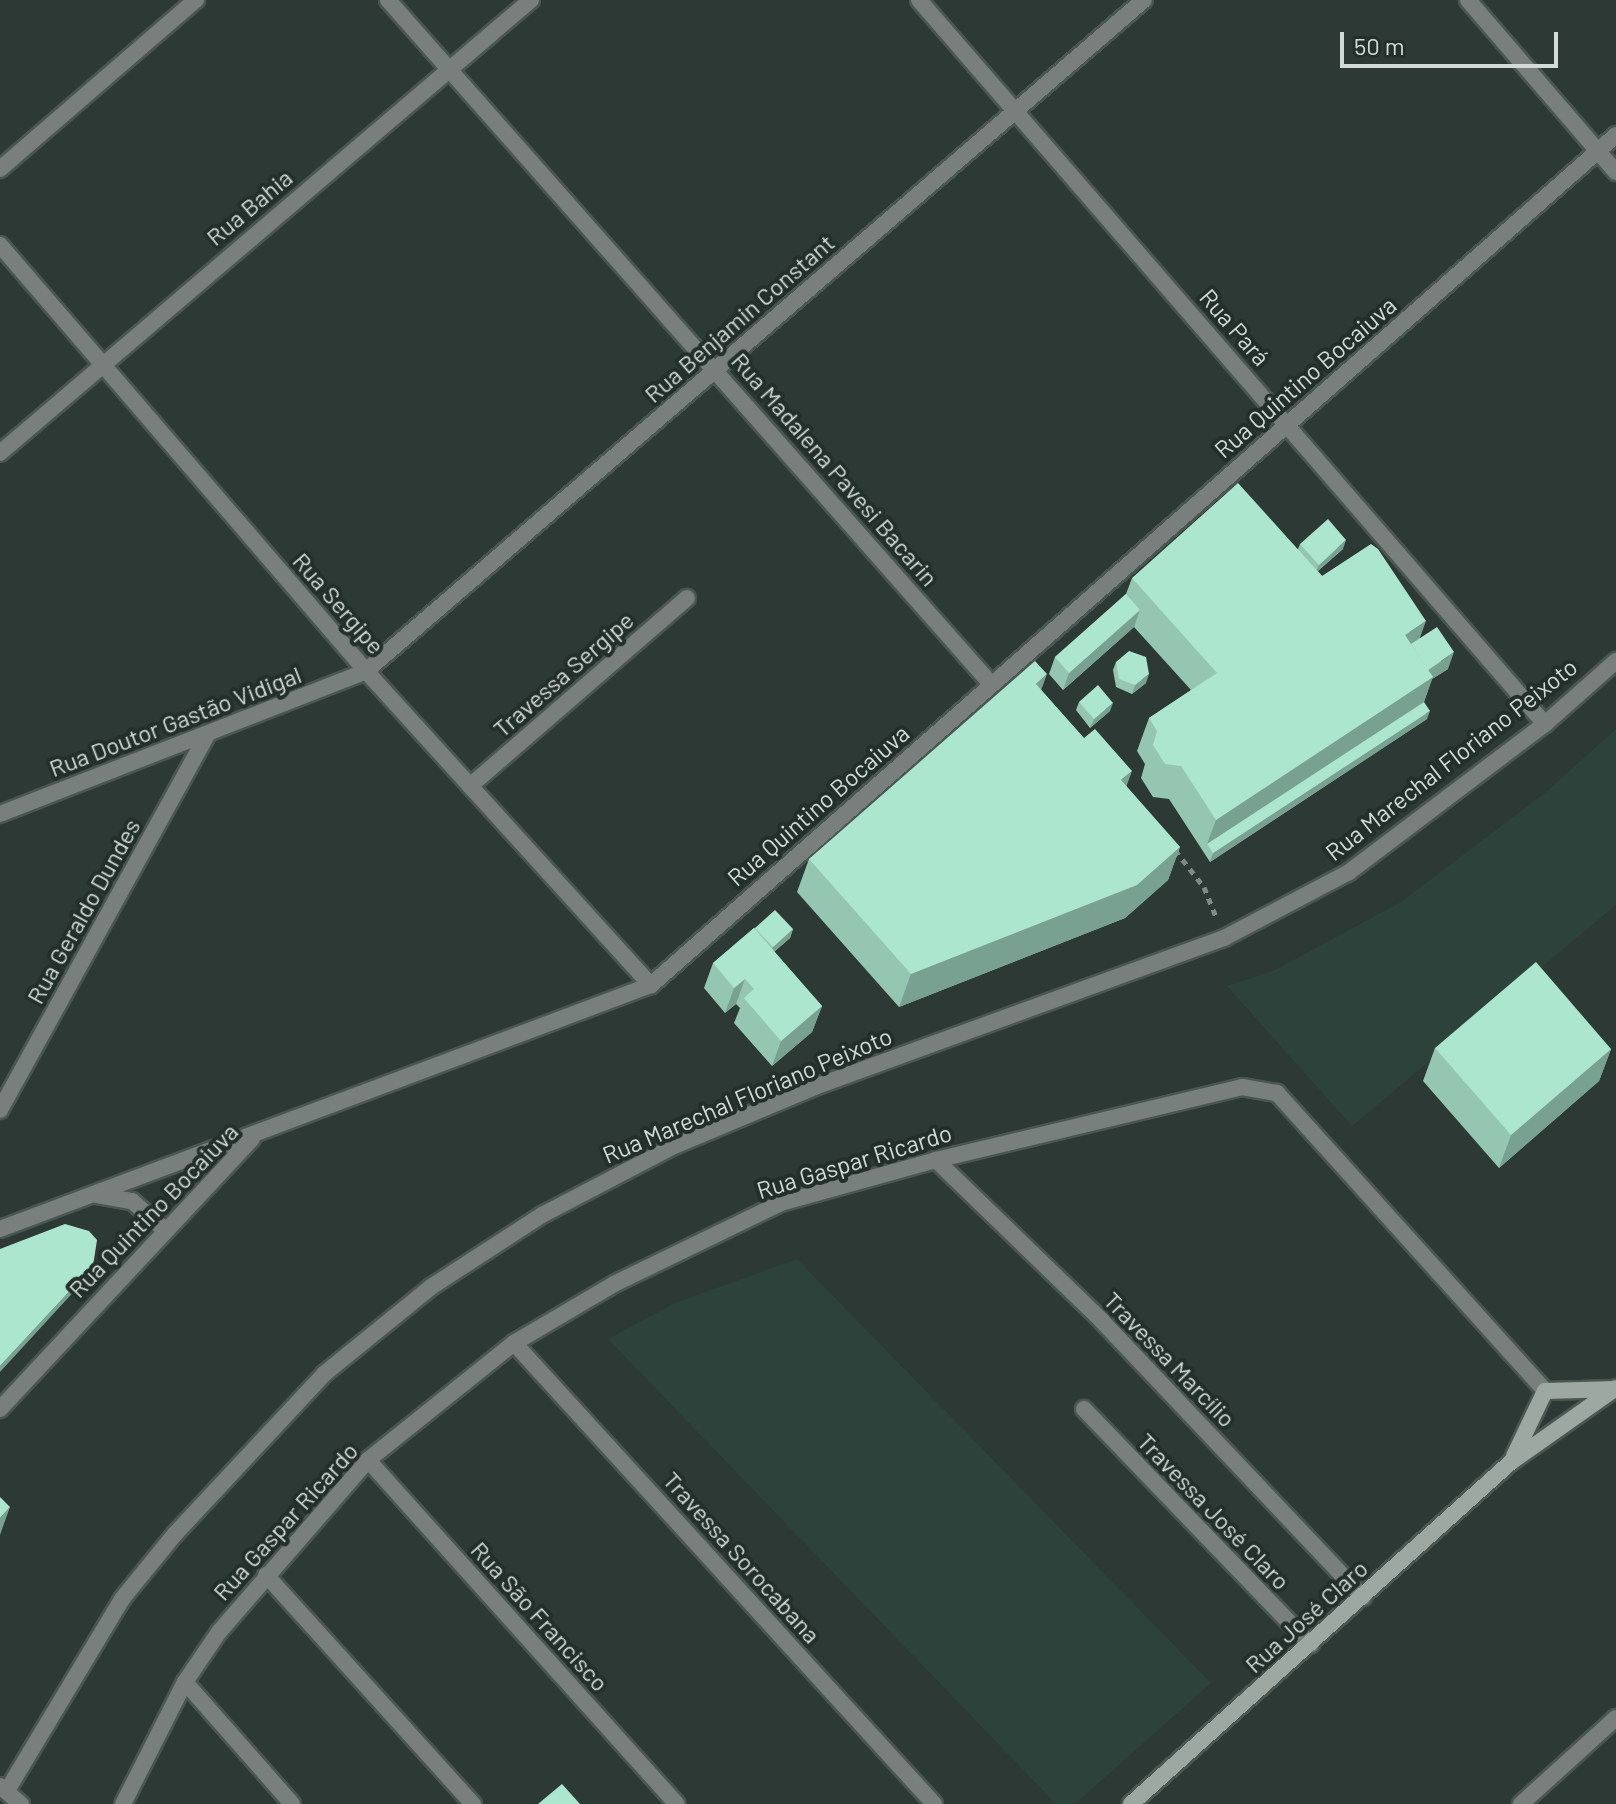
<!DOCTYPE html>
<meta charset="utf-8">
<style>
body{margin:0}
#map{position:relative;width:1616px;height:1804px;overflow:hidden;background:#2c3934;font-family:Barlow,sans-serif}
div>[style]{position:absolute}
.built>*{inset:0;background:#2d423a}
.path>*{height:5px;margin-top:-2.5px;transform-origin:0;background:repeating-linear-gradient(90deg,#808a86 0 6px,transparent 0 12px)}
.roads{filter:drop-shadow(2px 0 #4a5652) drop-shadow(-2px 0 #4a5652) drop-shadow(0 2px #4a5652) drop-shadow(0 -2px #4a5652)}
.lane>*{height:16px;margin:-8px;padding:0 8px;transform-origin:8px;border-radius:8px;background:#787f7c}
.street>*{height:16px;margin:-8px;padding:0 8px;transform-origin:8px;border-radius:8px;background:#787f7c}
.secondary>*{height:16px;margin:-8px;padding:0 8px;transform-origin:8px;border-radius:8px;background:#9da8a3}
.wall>*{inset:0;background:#94c6b2}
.shaded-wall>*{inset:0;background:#78a191}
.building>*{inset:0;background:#ace6cf}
span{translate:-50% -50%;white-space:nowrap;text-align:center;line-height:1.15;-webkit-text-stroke:8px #232f2a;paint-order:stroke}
.street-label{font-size:24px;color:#d3dbd8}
.scale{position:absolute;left:1340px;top:32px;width:218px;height:36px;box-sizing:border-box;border:4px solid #d3dbd8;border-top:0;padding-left:10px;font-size:24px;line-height:28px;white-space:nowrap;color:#d3dbd8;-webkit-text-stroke:6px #232f2a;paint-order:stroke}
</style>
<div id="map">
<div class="built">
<i style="clip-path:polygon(1616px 729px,1616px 905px,1352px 1126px,1227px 986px,1275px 970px,1401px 902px,1546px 792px)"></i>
<i style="clip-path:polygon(797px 1259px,1211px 1683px,1075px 1804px,1056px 1804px,608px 1339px,675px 1303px)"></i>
</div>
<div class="path">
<i style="left:1175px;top:850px;width:47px;rotate:51.9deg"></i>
<i style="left:1204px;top:887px;width:35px;rotate:68deg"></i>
</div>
<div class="roads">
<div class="lane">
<i style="left:470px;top:786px;width:287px;rotate:-40.9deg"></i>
<i style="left:1084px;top:1409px;width:327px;rotate:46.1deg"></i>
<i style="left:266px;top:1575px;width:309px;rotate:47.9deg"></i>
</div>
<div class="street">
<i style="left:388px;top:0;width:913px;rotate:48.6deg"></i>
<i style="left:919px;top:0;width:957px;rotate:49.15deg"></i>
<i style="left:1468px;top:0;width:227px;rotate:49.3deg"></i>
<i style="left:0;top:169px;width:259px;rotate:-40.8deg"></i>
<i style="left:0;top:245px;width:562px;rotate:49.33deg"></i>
<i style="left:366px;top:671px;width:424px;rotate:47.8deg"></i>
<i style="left:0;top:453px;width:698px;rotate:-40.47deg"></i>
<i style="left:0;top:814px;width:393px;rotate:-21.3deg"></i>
<i style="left:366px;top:671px;width:1027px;rotate:-40.78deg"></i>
<i style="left:0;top:1110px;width:428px;rotate:-61.1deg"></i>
<i style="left:936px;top:1160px;width:231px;rotate:44.1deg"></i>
<i style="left:1102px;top:1321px;width:380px;rotate:46.6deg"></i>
<i style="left:97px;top:1195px;width:36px;rotate:10deg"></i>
<i style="left:132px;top:1201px;width:44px;rotate:41.3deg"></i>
<i style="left:0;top:1229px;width:695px;rotate:-20.55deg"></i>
<i style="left:651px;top:985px;width:1286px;rotate:-41.37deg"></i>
<i style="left:514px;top:1343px;width:624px;rotate:47.66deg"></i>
<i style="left:0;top:1409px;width:369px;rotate:-47deg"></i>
<i style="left:368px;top:1460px;width:462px;rotate:48.1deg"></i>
<i style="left:185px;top:1682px;width:162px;rotate:48.7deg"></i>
<i style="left:0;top:1786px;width:28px;rotate:41deg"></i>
<i style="left:8px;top:1789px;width:222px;rotate:-59deg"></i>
<i style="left:122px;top:1599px;width:84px;rotate:-50.8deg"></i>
<i style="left:175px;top:1534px;width:219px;rotate:-47deg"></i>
<i style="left:324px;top:1374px;width:138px;rotate:-39.1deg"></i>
<i style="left:431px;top:1287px;width:132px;rotate:-33deg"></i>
<i style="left:542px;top:1215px;width:149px;rotate:-27.6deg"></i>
<i style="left:674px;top:1146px;width:158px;rotate:-22.7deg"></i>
<i style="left:820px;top:1085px;width:430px;rotate:-20deg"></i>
<i style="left:1224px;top:938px;width:141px;rotate:-27.8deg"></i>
<i style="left:1349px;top:872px;width:246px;rotate:-37.1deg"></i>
<i style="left:1545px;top:724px;width:95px;rotate:-41.6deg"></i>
<i style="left:123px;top:1804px;width:137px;rotate:-63.1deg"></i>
<i style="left:185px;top:1682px;width:60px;rotate:-55.8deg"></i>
<i style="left:219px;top:1632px;width:228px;rotate:-49.1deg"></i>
<i style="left:368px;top:1460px;width:187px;rotate:-38.7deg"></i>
<i style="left:514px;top:1343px;width:116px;rotate:-30.5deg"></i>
<i style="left:614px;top:1284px;width:186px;rotate:-25.9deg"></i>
<i style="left:781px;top:1203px;width:161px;rotate:-15.5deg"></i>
<i style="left:936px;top:1160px;width:315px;rotate:-13.4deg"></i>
<i style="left:1242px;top:1087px;width:36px;rotate:10deg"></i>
<i style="left:1277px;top:1093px;width:401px;rotate:48deg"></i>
<i style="left:1521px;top:1804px;width:128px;rotate:-42.2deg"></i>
</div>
<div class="secondary">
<i style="left:1514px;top:1456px;width:72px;rotate:-64.5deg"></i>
<i style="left:1545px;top:1391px;width:70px;rotate:-1.6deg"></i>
<i style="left:1131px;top:1804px;width:511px;rotate:-41.99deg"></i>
<i style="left:1511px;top:1462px;width:128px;rotate:-35.2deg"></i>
</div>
</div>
<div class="wall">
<i style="clip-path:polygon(1300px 544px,1343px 549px,1318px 571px,1322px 576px,1420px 638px,1448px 669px,1432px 679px,1424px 702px,1427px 719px,1210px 862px,1169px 799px,1153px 797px,1141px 778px,1145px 764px,1137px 751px,1149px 718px,1191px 690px,1134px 627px,1063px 690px,1049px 674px,1055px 657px,1126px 594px,1132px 578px,1298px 549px)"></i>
<i style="clip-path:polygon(1116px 662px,1146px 683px,1132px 694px,1116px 687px,1113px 670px)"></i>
<i style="clip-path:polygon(1041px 690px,1180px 847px,1168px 880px,1125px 918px,899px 1007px,797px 892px,809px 859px)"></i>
<i style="clip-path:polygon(1079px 702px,1110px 711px,1090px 728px,1076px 710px)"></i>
<i style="clip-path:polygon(754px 928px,793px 929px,790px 938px,774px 952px,822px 1006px,812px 1032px,772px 1066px,734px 1023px,740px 1008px,736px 1004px,725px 1013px,704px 988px,713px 963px)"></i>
<i style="clip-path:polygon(1435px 1048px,1611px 1049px,1599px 1081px,1499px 1168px,1423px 1081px)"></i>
</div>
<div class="shaded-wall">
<i style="clip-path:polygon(1346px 540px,1343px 549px,1315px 573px,1319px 565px)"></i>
<i style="clip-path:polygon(1140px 610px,1134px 627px,1063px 690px,1069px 673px)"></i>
<i style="clip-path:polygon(1426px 621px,1414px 654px,1405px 635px)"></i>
<i style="clip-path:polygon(1454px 652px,1448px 669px,1432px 679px,1421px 710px,1207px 844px,1204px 852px,1216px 820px)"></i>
<i style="clip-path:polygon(1047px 674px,1035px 707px,1036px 684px)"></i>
<i style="clip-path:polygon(1149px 674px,1146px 683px,1132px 694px,1135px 685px)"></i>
<i style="clip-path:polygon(1113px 703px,1110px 711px,1090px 728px,1094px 719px)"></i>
<i style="clip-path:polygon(1430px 711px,1427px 719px,1210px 862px,1213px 853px)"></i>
<i style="clip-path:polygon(1132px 771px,1120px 804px,1121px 780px)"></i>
<i style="clip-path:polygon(1180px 847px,1168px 880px,1125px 918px,899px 1007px,911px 974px)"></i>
<i style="clip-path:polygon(793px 929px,790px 938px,769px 956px,773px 947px)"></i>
<i style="clip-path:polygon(745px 979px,736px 1004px,725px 1013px,734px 988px)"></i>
<i style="clip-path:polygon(822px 1006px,812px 1032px,772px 1066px,781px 1041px)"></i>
<i style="clip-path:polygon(1611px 1049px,1599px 1081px,1499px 1168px,1511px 1135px)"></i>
<i style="clip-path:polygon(93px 1266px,90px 1274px,0 1372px,0 1366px)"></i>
<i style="clip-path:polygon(10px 1507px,0 1535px,0 1518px)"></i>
</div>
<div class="building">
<i style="clip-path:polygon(1238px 483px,1322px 576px,1371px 544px,1378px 549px,1426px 621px,1405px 635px,1433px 677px,1216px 820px,1181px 766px,1165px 764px,1153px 745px,1157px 731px,1149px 718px,1217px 673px,1132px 578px)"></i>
<i style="clip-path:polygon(1328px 519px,1346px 540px,1319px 565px,1300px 544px)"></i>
<i style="clip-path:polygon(1126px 594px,1140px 610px,1069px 673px,1055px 657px)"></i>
<i style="clip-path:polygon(1437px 627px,1454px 652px,1428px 670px,1411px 644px)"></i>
<i style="clip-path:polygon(1129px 651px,1146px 657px,1149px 674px,1135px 685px,1119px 679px,1116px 662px)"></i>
<i style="clip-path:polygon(1035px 661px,1047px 674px,1036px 684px,1084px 738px,1095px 729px,1132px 771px,1121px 780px,1180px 847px,1137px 885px,911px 974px,809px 859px)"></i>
<i style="clip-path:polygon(1098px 685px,1113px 703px,1094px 719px,1079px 702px)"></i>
<i style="clip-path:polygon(1424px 702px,1430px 711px,1213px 853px,1207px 844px)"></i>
<i style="clip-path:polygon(775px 910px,793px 929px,773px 947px,755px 928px)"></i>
<i style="clip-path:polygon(754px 928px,822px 1006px,781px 1041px,744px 998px,754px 989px,745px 979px,734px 988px,713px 963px)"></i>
<i style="clip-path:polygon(1536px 962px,1611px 1049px,1511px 1135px,1435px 1048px)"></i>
<i style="clip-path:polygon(65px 1224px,89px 1231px,97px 1240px,93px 1266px,0 1366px,0 1249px)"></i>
<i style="clip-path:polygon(0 1497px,10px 1507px,0 1518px)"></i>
<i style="clip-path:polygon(562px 1784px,580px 1804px,538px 1804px)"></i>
</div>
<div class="street-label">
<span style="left:249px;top:207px;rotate:-40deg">Rua Bahia</span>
<span style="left:739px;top:318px;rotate:-41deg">Rua Benjamin Constant</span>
<span style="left:1235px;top:327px;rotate:49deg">Rua Pará</span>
<span style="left:1305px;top:377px;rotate:-41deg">Rua Quintino Bocaiuva</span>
<span style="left:835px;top:469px;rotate:49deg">Rua Madalena Pavesi Bacarin</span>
<span style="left:339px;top:603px;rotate:49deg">Rua Sergipe</span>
<span style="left:563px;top:674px;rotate:-41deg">Travessa Sergipe</span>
<span style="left:175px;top:721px;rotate:-21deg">Rua Doutor Gastão Vidigal</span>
<span style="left:1451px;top:759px;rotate:-38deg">Rua Marechal Floriano Peixoto</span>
<span style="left:818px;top:805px;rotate:-41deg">Rua Quintino Bocaiuva</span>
<span style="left:83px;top:911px;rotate:-61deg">Rua Geraldo Dundes</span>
<span style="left:747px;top:1095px;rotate:-23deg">Rua Marechal Floriano Peixoto</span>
<span style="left:854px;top:1161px;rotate:-17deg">Rua Gaspar Ricardo</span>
<span style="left:153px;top:1210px;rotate:-46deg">Rua Quintino Bocaiuva</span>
<span style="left:1170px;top:1359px;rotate:46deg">Travessa Marcílio</span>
<span style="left:1214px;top:1511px;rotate:46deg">Travessa José Claro</span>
<span style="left:285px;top:1521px;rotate:-48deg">Rua Gaspar Ricardo</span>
<span style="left:742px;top:1557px;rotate:48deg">Travessa Sorocabana</span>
<span style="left:540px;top:1616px;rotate:48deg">Rua São Francisco</span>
<span style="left:1306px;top:1616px;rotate:-42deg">Rua José Claro</span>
</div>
<div class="scale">50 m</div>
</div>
